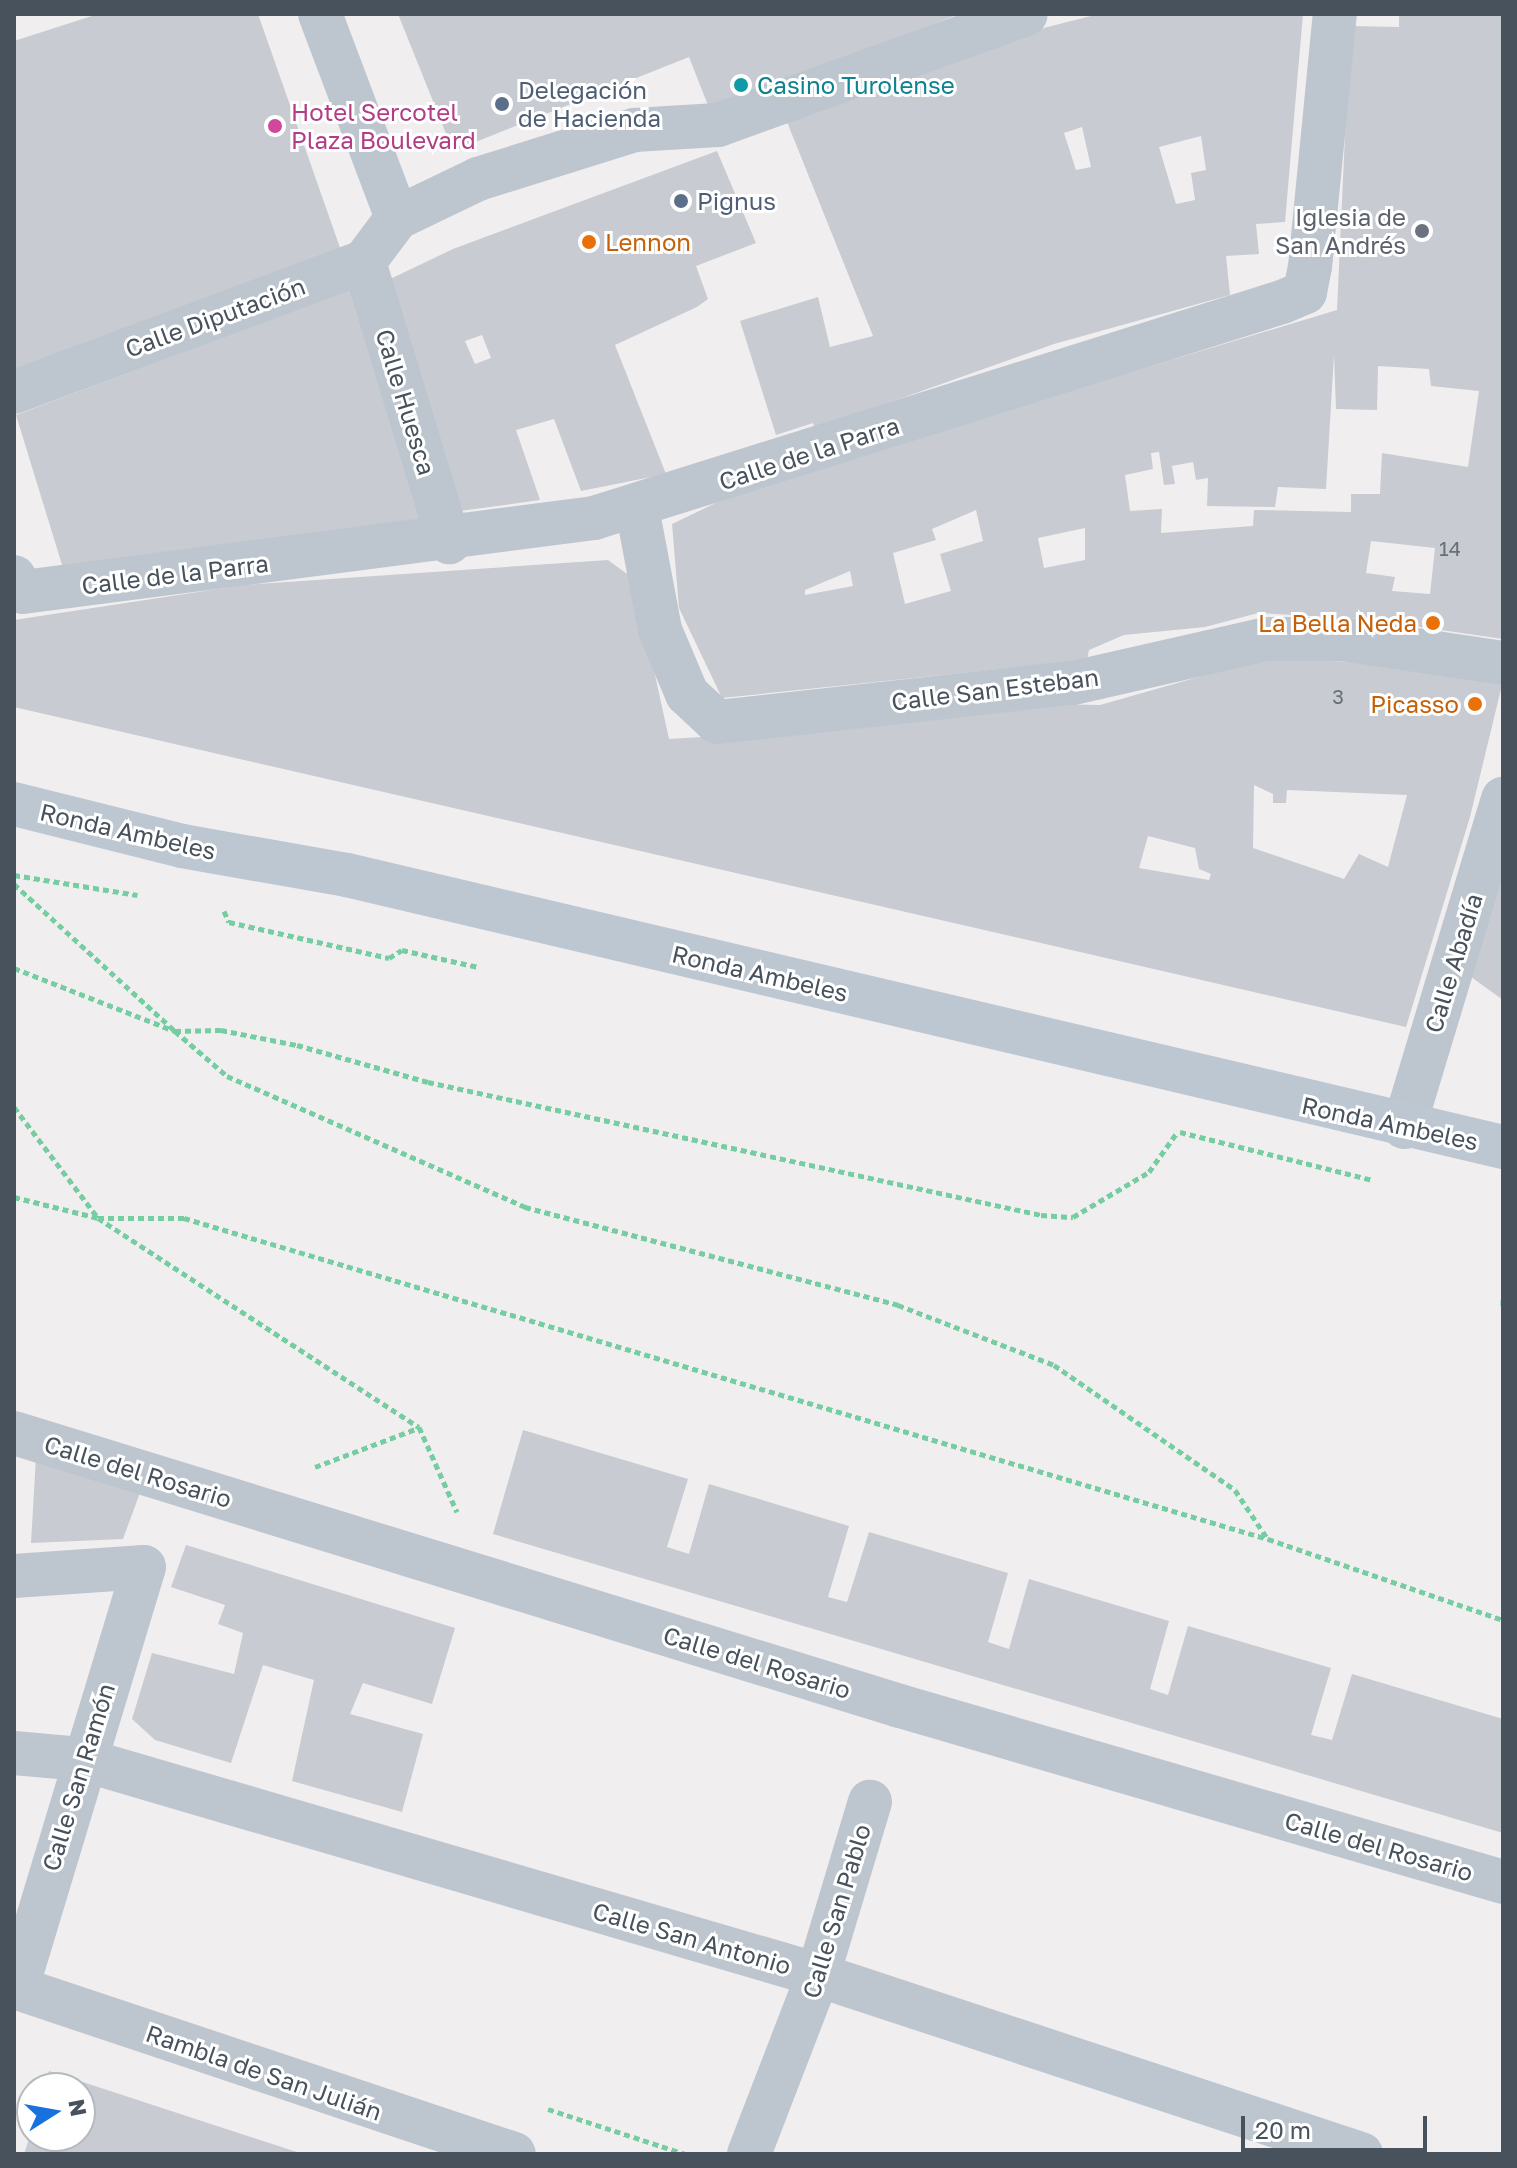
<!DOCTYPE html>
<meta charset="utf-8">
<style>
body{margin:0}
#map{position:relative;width:1517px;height:2168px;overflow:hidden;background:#f1eeef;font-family:"Golos Text",sans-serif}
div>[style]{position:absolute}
.building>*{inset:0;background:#c8cbd1}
.path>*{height:5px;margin-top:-2.5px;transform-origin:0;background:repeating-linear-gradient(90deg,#75cda1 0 6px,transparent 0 10px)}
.street>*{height:44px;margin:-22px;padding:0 22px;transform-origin:22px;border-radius:22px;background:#bdc6ce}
.secondary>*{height:44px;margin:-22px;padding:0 22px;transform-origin:22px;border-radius:22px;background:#bcc7d2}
.dots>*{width:22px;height:22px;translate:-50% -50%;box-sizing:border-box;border:4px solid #fff;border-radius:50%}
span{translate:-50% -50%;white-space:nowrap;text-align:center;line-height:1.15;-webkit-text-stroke:6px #fff;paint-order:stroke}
.number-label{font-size:20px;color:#677079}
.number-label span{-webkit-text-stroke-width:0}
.culture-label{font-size:24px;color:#0d838f}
.left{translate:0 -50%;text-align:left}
.service-label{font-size:24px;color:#4e5e75}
.hotel-label{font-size:24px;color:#b23c85}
.worship-label{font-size:24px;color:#5b616d}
.right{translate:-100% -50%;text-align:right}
.food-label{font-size:24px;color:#c56008}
.street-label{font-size:24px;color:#47525c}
.frame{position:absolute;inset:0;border:16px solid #47525c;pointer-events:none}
.north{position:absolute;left:16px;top:2072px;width:80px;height:80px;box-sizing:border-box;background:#fff;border:2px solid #b5babe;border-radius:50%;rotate:79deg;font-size:22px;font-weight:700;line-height:32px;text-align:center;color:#47525c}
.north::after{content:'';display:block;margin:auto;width:28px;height:36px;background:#1971e0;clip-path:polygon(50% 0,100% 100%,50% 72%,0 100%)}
.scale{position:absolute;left:1241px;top:2116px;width:186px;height:36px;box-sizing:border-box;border:4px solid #47525c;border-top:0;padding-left:10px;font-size:24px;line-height:28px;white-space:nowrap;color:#47525c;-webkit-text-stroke:6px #fff;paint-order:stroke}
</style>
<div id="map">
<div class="building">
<i style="clip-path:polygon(98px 14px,258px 14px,344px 259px,14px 383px,14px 41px)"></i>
<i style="clip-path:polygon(398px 14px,959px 14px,711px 113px,689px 57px,453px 151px)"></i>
<i style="clip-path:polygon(evenodd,1099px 14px,1303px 14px,1285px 222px,1256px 224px,1259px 254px,1226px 256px,1230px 295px,1054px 344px,815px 429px,813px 423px,776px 435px,740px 321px,818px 297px,830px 347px,873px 336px,787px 122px,1016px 35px,1099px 14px,1082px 127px,1091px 167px,1076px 170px,1064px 133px,1082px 127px,1099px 14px,1201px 136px,1206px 170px,1191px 173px,1195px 200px,1176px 204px,1159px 147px,1201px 136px)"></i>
<i style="clip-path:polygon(evenodd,1399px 14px,1503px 14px,1503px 639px,1365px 619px,1258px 613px,1205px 627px,1124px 635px,1089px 650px,1087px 660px,722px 698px,679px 608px,672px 524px,747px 488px,1337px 310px,1350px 26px,1399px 27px,1399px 14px,1334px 355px,1336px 409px,1377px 410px,1378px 366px,1429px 369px,1431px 386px,1479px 391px,1468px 467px,1382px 453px,1380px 494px,1351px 494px,1351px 512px,1254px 510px,1253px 526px,1161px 533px,1162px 509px,1130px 511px,1125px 475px,1153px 469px,1151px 453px,1159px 452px,1164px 485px,1175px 484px,1172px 466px,1193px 462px,1196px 480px,1208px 478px,1207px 506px,1275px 507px,1278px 487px,1326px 489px,1334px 355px,1399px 14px,976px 510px,983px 541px,940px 554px,951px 591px,905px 604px,893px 553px,936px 540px,932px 529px,976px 510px,1399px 14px,1085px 528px,1085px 560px,1044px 568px,1038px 538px,1085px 528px,1399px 14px,1371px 541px,1435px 548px,1430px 594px,1392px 591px,1395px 577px,1366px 573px,1371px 541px,1399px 14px,850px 571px,853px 586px,805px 595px,805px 590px,850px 571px)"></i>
<i style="clip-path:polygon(evenodd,717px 151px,756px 243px,696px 266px,708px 299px,697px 307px,615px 345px,666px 474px,581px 491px,554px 419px,516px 430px,540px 500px,453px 512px,386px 281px,453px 249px,717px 151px,482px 335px,491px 358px,475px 364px,465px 341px,482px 335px)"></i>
<i style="clip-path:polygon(354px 288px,428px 522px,63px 568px,16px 415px)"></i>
<i style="clip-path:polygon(evenodd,608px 560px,634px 579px,669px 739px,834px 729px,1048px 704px,1100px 705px,1265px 658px,1380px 663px,1503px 681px,1470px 817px,1406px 1027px,14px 707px,14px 620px,244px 585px,608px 560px,1254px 785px,1273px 794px,1273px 803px,1286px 803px,1287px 790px,1407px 795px,1388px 867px,1359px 854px,1344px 879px,1253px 848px,1254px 785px,608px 560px,1148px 836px,1195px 848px,1199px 869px,1211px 874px,1209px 880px,1139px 868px,1148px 836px)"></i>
<i style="clip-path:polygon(1503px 857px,1503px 1000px,1467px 974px)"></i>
<i style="clip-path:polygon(523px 1430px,688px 1479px,667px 1547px,689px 1554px,709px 1484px,849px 1526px,828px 1597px,847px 1602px,869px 1532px,1008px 1573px,988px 1642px,1009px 1649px,1029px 1579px,1169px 1621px,1150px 1689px,1168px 1695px,1188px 1626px,1331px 1668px,1311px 1735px,1332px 1740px,1352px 1674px,1503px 1719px,1503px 1833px,493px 1534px)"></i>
<i style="clip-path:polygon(36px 1457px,141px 1490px,123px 1539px,31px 1543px)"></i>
<i style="clip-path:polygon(186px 1545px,455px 1628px,432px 1704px,363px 1683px,350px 1714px,423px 1734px,402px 1812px,292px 1781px,314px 1680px,263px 1665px,231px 1763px,155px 1740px,132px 1719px,152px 1653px,234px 1674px,243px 1633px,218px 1624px,225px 1605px,171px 1587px)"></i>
<i style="clip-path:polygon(49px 2071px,300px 2153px,300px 2154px,24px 2154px,30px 2136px,80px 2136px,80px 2088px,44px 2088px)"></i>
</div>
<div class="path">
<i style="left:14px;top:875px;width:125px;rotate:9.2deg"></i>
<i style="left:14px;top:884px;width:218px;rotate:42.4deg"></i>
<i style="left:175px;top:1031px;width:46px;rotate:-1.2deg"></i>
<i style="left:221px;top:1030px;width:77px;rotate:11.2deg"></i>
<i style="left:297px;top:1045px;width:136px;rotate:15.8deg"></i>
<i style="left:428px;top:1082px;width:627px;rotate:12.24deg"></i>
<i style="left:1041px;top:1215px;width:32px;rotate:4deg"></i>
<i style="left:1073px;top:1217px;width:88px;rotate:-30.6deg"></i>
<i style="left:1149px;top:1172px;width:50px;rotate:-54.7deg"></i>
<i style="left:224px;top:911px;width:12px;rotate:66deg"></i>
<i style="left:229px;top:922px;width:164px;rotate:12.7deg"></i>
<i style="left:389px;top:958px;width:15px;rotate:-32deg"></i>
<i style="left:402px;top:950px;width:78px;rotate:12.6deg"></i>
<i style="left:14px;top:968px;width:173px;rotate:21.4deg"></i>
<i style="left:175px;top:1031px;width:69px;rotate:40.9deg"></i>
<i style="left:227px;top:1076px;width:326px;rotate:23.7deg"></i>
<i style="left:525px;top:1207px;width:386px;rotate:14.7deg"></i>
<i style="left:898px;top:1305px;width:167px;rotate:21deg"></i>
<i style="left:1054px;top:1365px;width:220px;rotate:34.6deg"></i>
<i style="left:1235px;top:1490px;width:58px;rotate:56.3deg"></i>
<i style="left:14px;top:1107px;width:139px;rotate:52.9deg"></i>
<i style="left:98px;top:1218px;width:383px;rotate:33.1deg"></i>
<i style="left:419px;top:1427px;width:93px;rotate:65.9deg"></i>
<i style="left:1180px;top:1132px;width:199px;rotate:14deg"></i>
<i style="left:14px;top:1197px;width:87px;rotate:14deg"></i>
<i style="left:98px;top:1218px;width:86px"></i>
<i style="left:184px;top:1218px;width:1131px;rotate:16.5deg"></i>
<i style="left:1268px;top:1539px;width:249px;rotate:19deg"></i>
<i style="left:1503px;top:1300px;width:6px;rotate:90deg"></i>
<i style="left:315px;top:1467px;width:110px;rotate:-20.7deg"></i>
<i style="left:548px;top:2109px;width:144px;rotate:18.2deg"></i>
</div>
<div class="street">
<i style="left:320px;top:14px;width:218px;rotate:69.3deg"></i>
<i style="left:364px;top:262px;width:293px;rotate:73.1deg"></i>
<i style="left:14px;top:392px;width:373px;rotate:-20.4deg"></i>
<i style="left:364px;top:262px;width:55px;rotate:-53.1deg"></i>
<i style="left:397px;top:218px;width:90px;rotate:-25.7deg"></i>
<i style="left:478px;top:179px;width:164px;rotate:-17.4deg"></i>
<i style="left:634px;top:130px;width:84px;rotate:-3.4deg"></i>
<i style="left:718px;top:125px;width:327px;rotate:-19.8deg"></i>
<i style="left:637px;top:508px;width:124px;rotate:79.3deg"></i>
<i style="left:660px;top:630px;width:69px;rotate:67.1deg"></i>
<i style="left:687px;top:694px;width:41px;rotate:43deg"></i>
<i style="left:717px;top:722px;width:358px;rotate:-6.3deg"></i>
<i style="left:1073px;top:683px;width:199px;rotate:-12.8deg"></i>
<i style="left:1267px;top:639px;width:75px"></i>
<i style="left:1342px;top:639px;width:163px;rotate:8.5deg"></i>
<i style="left:14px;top:577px;width:17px;rotate:59deg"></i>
<i style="left:23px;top:592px;width:576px;rotate:-7.38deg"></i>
<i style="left:594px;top:518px;width:721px;rotate:-17.43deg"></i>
<i style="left:1282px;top:302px;width:25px;rotate:-23deg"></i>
<i style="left:1305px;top:292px;width:25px;rotate:-79deg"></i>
<i style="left:1310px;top:267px;width:254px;rotate:-84.4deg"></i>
<i style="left:1404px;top:1127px;width:343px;rotate:-73.2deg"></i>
<i style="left:14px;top:1433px;width:927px;rotate:17.13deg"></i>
<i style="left:900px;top:1706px;width:628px;rotate:16.27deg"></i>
<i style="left:14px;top:1576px;width:130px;rotate:-4deg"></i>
<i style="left:144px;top:1567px;width:440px;rotate:106.8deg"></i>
<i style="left:14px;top:1753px;width:67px;rotate:5.1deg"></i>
<i style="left:81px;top:1759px;width:768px;rotate:16.33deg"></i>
<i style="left:818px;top:1975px;width:572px;rotate:18.24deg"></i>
<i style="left:14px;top:1987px;width:527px;rotate:18.47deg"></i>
<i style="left:749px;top:2154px;width:192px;rotate:-68.9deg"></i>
<i style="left:818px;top:1975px;width:181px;rotate:-73.3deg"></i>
</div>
<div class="secondary">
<i style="left:14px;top:804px;width:173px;rotate:14deg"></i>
<i style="left:182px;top:846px;width:168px;rotate:10deg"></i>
<i style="left:347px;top:875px;width:1188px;rotate:13.24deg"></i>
</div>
<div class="dots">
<i style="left:741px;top:85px;background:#0f9aa8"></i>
<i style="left:502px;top:104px;background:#5c6f8a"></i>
<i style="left:275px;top:126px;background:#d1479c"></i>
<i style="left:681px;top:201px;background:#5c6f8a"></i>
<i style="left:1422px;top:231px;background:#6b7280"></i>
<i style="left:589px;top:242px;background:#e8710a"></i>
<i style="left:1433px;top:623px;background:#e8710a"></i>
<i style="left:1475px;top:704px;background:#e8710a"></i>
</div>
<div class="number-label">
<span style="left:1450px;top:548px">14</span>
<span style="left:1338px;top:696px">3</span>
</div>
<div class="culture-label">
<span class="left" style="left:757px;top:85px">Casino Turolense</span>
</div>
<div class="service-label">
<span class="left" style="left:518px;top:104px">Delegación<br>de Hacienda</span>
<span class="left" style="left:697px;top:201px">Pignus</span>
</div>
<div class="hotel-label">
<span class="left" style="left:291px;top:126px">Hotel Sercotel<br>Plaza Boulevard</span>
</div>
<div class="worship-label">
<span class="right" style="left:1406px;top:231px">Iglesia de<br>San Andrés</span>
</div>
<div class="food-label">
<span class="left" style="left:605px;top:242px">Lennon</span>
<span class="right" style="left:1417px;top:623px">La Bella Neda</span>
<span class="right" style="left:1459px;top:704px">Picasso</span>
</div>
<div class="street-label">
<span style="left:215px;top:317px;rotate:-20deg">Calle Diputación</span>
<span style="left:406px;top:402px;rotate:73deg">Calle Huesca</span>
<span style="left:809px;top:453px;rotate:-18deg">Calle de la Parra</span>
<span style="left:175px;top:574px;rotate:-7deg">Calle de la Parra</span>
<span style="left:995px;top:689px;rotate:-7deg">Calle San Esteban</span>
<span style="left:128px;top:831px;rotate:13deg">Ronda Ambeles</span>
<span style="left:1453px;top:963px;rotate:-73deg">Calle Abadía</span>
<span style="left:760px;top:973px;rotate:13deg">Ronda Ambeles</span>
<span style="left:1390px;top:1123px;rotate:12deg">Ronda Ambeles</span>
<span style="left:138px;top:1471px;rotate:17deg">Calle del Rosario</span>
<span style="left:757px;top:1662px;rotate:17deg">Calle del Rosario</span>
<span style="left:78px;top:1777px;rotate:-73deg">Calle San Ramón</span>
<span style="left:1379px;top:1846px;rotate:16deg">Calle del Rosario</span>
<span style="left:836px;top:1911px;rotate:-73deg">Calle San Pablo</span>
<span style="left:692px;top:1938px;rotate:16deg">Calle San Antonio</span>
<span style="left:264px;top:2072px;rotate:19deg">Rambla de San Julián</span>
</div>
<div class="frame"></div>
<div class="north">N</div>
<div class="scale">20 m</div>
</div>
